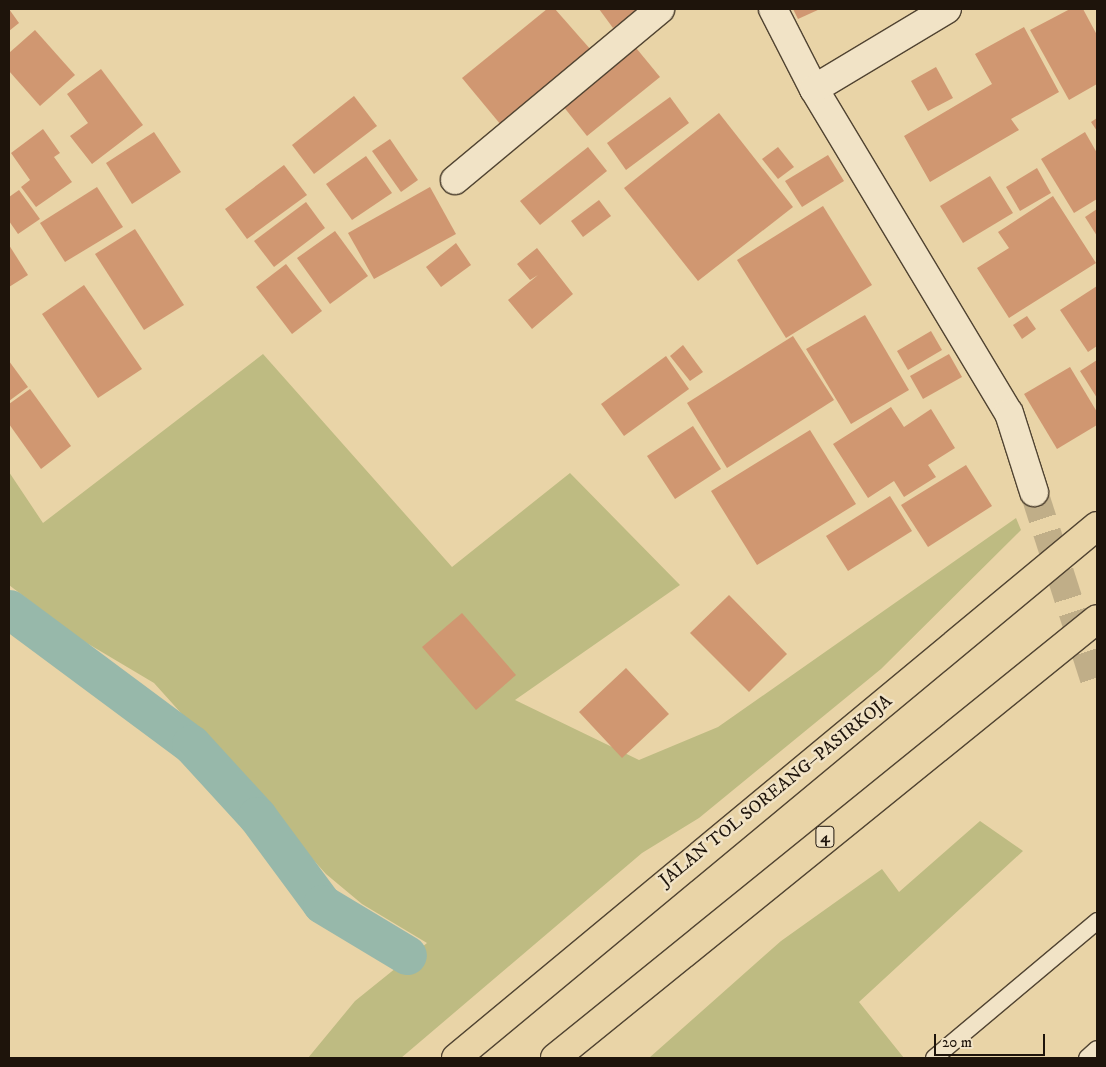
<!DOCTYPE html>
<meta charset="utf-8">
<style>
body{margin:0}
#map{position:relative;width:1106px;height:1067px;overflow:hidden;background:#e9d4a7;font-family:"IM FELL DW Pica",serif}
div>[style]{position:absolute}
.green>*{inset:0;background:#bebb82}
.canal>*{height:39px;margin:-19.5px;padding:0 19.5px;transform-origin:19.5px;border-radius:19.5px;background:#97b8aa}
.building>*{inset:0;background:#d09771}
.minor-tunnel>*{height:28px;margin-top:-14px;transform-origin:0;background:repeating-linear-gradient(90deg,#c0ae88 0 28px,transparent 0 42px)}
.roads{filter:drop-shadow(1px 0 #514432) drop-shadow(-1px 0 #514432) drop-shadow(0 1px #514432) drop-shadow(0 -1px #514432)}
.service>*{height:16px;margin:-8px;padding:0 8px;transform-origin:8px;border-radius:8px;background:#f1e3c6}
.minor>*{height:28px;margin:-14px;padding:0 14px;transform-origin:14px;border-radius:14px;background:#f1e3c6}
.motorway>*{height:28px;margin:-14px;padding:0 14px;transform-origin:14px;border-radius:14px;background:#e9d4a7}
span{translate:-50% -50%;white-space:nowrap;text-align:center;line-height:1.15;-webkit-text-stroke:5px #f1e3c6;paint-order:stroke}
.shield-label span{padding:1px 4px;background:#f1e3c6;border:1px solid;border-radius:4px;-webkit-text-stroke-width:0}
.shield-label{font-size:16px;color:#1e140b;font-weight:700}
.street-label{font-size:18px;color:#1e140b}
.frame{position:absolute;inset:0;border:10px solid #1e140b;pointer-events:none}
.scale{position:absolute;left:934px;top:1034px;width:111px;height:22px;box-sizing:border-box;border:2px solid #1e140b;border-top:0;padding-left:6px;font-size:15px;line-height:18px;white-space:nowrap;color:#1e140b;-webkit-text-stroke:4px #f1e3c6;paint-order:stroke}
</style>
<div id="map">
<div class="green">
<i style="clip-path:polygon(263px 354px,452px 567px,570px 473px,680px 585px,515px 700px,639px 760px,718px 727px,1016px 518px,1021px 530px,881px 669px,699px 818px,642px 853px,401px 1058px,308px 1058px,355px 1001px,427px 943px,362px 904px,326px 874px,154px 683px,80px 639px,9px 585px,9px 472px,43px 523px)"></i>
<i style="clip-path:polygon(980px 821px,1023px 851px,859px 1002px,904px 1058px,649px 1058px,781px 941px,882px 869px,899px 892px)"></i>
</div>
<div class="canal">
<i style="left:9px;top:609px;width:227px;rotate:36.6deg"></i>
<i style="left:191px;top:744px;width:98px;rotate:47.5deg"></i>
<i style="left:257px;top:816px;width:109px;rotate:53.5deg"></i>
<i style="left:322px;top:904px;width:99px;rotate:31deg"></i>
</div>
<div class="building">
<i style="clip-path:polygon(9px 9px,19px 23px,9px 31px)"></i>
<i style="clip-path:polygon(547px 9px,555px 9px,591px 50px,501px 125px,462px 78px)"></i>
<i style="clip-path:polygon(599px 9px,640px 9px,613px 28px)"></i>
<i style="clip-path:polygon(793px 9px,820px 9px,798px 19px)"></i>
<i style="clip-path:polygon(1070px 9px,1083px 9px,1097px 35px,1097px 84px,1069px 100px,1030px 30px)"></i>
<i style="clip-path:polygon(1024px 27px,1059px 92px,1011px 119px,1019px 130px,930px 182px,904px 136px,992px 84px,975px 54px)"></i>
<i style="clip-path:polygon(35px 30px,75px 75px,40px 106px,9px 71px,9px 53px)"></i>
<i style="clip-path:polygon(632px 43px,660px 77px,587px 136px,559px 101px)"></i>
<i style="clip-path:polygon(936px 67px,953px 98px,928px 111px,911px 81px)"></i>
<i style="clip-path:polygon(101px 69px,143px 125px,92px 164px,70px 136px,88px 123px,67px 94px)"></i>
<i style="clip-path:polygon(354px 96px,377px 126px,314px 174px,292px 145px)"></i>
<i style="clip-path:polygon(670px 97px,689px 123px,626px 170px,607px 143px)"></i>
<i style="clip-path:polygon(719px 113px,793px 207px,698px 281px,624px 188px)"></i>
<i style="clip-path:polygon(1097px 118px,1097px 131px,1091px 122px)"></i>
<i style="clip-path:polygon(43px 129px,60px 153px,54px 157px,72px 182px,36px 207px,21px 187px,30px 180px,11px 153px)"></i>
<i style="clip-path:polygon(154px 132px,181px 172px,132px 204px,106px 163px)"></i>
<i style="clip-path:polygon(1085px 132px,1097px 153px,1097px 199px,1074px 213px,1041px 159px)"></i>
<i style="clip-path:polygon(390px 139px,418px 180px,401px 192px,372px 151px)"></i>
<i style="clip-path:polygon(588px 147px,607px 171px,540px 225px,520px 201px)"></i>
<i style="clip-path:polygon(778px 147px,794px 167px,778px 179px,762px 159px)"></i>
<i style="clip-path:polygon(828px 155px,844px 181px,802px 207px,785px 181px)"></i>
<i style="clip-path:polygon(366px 156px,392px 193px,352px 220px,326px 184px)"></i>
<i style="clip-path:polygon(284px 165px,307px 195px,247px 239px,225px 209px)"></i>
<i style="clip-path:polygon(1037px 168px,1051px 193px,1020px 211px,1006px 187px)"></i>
<i style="clip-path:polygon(990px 176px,1013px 213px,963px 243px,940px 206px)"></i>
<i style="clip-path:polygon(97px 187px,123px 227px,65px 262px,40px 223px)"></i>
<i style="clip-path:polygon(430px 187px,456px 234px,374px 279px,348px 233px)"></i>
<i style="clip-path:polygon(19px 190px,40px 219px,18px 234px,9px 221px,9px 197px)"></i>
<i style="clip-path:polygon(1053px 196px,1096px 263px,1009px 318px,977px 268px,1009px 248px,998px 232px)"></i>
<i style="clip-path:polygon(599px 200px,611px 216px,583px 237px,571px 221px)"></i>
<i style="clip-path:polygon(306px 202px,325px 228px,274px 267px,254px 241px)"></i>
<i style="clip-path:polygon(823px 206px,872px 285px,786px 338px,737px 260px)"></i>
<i style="clip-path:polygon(1097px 209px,1097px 236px,1085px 217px)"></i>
<i style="clip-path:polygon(135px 229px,184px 305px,144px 330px,95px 254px)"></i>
<i style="clip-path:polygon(335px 231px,368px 276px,330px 304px,297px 258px)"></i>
<i style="clip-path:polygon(456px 243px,471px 265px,441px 287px,426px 267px)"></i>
<i style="clip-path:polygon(9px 245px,28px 275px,9px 287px)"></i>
<i style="clip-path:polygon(537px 248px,573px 294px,532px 329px,508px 300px,538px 275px,530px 280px,517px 264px)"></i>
<i style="clip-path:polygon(286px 264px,322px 311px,292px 334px,256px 287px)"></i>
<i style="clip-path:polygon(84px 285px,142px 369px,98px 398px,42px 314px)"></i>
<i style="clip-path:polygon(1097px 286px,1097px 346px,1088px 352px,1060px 310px)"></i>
<i style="clip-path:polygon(865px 315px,909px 390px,851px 424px,806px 349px)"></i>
<i style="clip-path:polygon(1027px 316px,1036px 329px,1022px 339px,1013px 325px)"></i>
<i style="clip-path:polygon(931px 331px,942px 350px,908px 370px,897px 351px)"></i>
<i style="clip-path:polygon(793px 336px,834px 400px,727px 468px,687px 403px)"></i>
<i style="clip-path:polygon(683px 345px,703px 372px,690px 381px,670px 356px)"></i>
<i style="clip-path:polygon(949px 354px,962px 377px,923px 399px,910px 376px)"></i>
<i style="clip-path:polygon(666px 356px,689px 389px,624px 436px,601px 404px)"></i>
<i style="clip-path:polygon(1097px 360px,1097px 398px,1080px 371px)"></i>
<i style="clip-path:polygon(9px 361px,28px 387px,9px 401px)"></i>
<i style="clip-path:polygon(1070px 367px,1097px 412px,1097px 425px,1057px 449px,1024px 394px)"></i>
<i style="clip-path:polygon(30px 389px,71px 446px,41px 469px,9px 424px,9px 404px)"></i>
<i style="clip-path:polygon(891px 407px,904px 427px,931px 409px,955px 448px,928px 465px,936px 477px,904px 497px,894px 481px,868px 498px,833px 444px)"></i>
<i style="clip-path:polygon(693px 426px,721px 469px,675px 499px,647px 456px)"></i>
<i style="clip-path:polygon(810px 430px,856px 504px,757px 565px,711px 491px)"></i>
<i style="clip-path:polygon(966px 465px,992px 506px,928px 547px,901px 505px)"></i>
<i style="clip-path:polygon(890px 496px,912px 531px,848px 571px,826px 536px)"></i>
<i style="clip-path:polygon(729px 595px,787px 654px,749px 692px,690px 633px)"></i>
<i style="clip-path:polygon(462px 613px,516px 675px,476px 710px,422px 647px)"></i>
<i style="clip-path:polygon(626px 668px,669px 714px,622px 758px,579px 712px)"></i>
</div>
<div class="minor-tunnel">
<i style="left:1034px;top:492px;width:206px;rotate:72.2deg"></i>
</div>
<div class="roads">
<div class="service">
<i style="left:934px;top:1058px;width:213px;rotate:-40deg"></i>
<i style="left:1087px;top:1058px;width:13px;rotate:-42deg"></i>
</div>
<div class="minor">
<i style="left:773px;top:9px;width:90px;rotate:62.9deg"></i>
<i style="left:814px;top:89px;width:378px;rotate:59deg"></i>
<i style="left:1009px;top:413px;width:83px;rotate:72.4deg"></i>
<i style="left:814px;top:89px;width:155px;rotate:-31deg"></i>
<i style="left:455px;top:180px;width:267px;rotate:-39.8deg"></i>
</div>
<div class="motorway">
<i style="left:456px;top:1058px;width:833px;rotate:-39.69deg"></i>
<i style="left:555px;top:1058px;width:697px;rotate:-39.01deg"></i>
</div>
</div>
<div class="shield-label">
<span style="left:825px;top:837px">4</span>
</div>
<div class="street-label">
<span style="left:776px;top:791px;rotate:-39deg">JALAN TOL SOREANG–PASIRKOJA</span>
</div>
<div class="frame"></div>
<div class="scale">20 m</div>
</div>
